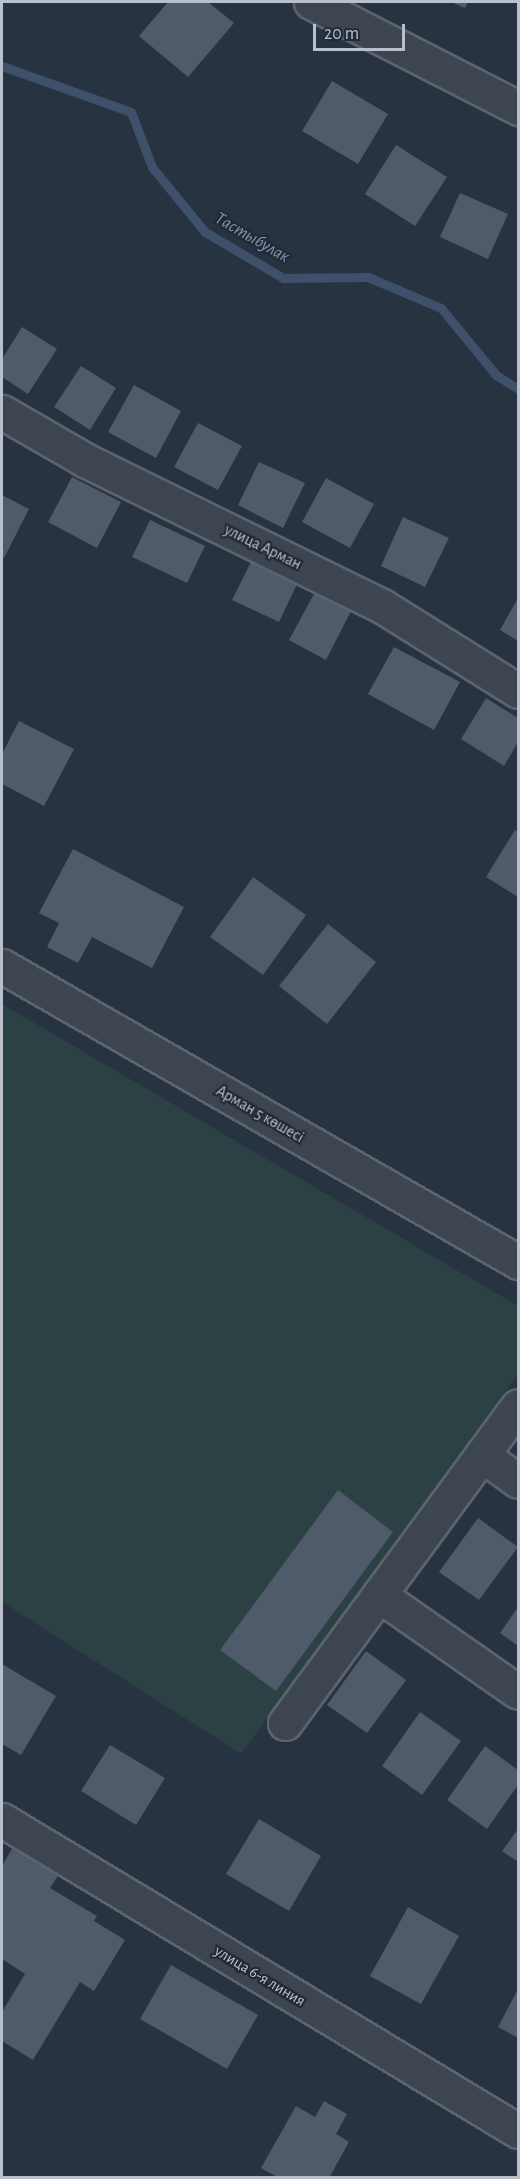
<!DOCTYPE html>
<meta charset="utf-8">
<style>
body{margin:0}
#map{position:relative;width:520px;height:2179px;overflow:hidden;background:#283341;font-family:"Alegreya Sans",sans-serif}
div>[style]{position:absolute}
.green>*{inset:0;background:#2b4143}
.stream>*{height:9px;margin:-4.5px;padding:0 4.5px;transform-origin:4.5px;border-radius:4.5px;background:#3f506a}
.building>*{inset:0;background:#4f5a6a}
.roads{filter:drop-shadow(2px 0 #5b636f) drop-shadow(-2px 0 #5b636f) drop-shadow(0 2px #5b636f) drop-shadow(0 -2px #5b636f)}
.minor>*{height:33px;margin:-16.5px;padding:0 16.5px;transform-origin:16.5px;border-radius:16.5px;background:#3d4551}
span{translate:-50% -50%;white-space:nowrap;text-align:center;line-height:1.15;-webkit-text-stroke:4.5px #212a37;paint-order:stroke}
.street-label{font-size:16px;color:#bac0cb}
.water-label{font-size:18px;color:#8396b1;font-style:italic}
.frame{position:absolute;inset:0;border:3px solid #bac0cb;pointer-events:none}
.scale{position:absolute;left:313px;top:24px;width:92px;height:27px;box-sizing:border-box;border:3px solid #bac0cb;border-top:0;padding-left:8px;font-size:18px;line-height:21px;white-space:nowrap;color:#bac0cb;-webkit-text-stroke:4px #212a37;paint-order:stroke}
</style>
<div id="map">
<div class="green">
<i style="clip-path:polygon(2px 1004px,518px 1306px,518px 1374px,241px 1754px,2px 1602px)"></i>
</div>
<div class="stream">
<i style="left:2px;top:66px;width:137px;rotate:19.6deg"></i>
<i style="left:131px;top:112px;width:59px;rotate:69.1deg"></i>
<i style="left:152px;top:167px;width:84px;rotate:50.8deg"></i>
<i style="left:205px;top:232px;width:91px;rotate:30.5deg"></i>
<i style="left:283px;top:278px;width:85px;rotate:-0.7deg"></i>
<i style="left:368px;top:277px;width:79px;rotate:23deg"></i>
<i style="left:441px;top:308px;width:87px;rotate:50.6deg"></i>
<i style="left:496px;top:375px;width:26px;rotate:32deg"></i>
</div>
<div class="building">
<i style="clip-path:polygon(168px 2px,208px 2px,234px 23px,188px 77px,139px 36px)"></i>
<i style="clip-path:polygon(451px 2px,468px 2px,465px 8px)"></i>
<i style="clip-path:polygon(332px 81px,388px 114px,358px 164px,302px 131px)"></i>
<i style="clip-path:polygon(396px 145px,447px 177px,415px 226px,365px 194px)"></i>
<i style="clip-path:polygon(460px 193px,508px 214px,488px 259px,440px 237px)"></i>
<i style="clip-path:polygon(22px 327px,57px 349px,28px 394px,2px 377px,2px 359px)"></i>
<i style="clip-path:polygon(81px 366px,116px 388px,90px 430px,54px 407px)"></i>
<i style="clip-path:polygon(134px 385px,181px 411px,156px 458px,108px 432px)"></i>
<i style="clip-path:polygon(198px 423px,242px 446px,218px 490px,174px 467px)"></i>
<i style="clip-path:polygon(259px 462px,305px 483px,283px 528px,238px 505px)"></i>
<i style="clip-path:polygon(72px 477px,121px 502px,97px 548px,48px 522px)"></i>
<i style="clip-path:polygon(326px 478px,374px 504px,350px 548px,302px 522px)"></i>
<i style="clip-path:polygon(2px 495px,29px 509px,4px 558px,2px 556px)"></i>
<i style="clip-path:polygon(403px 517px,449px 538px,425px 587px,381px 566px)"></i>
<i style="clip-path:polygon(150px 520px,205px 546px,187px 583px,132px 557px)"></i>
<i style="clip-path:polygon(252px 560px,298px 582px,279px 622px,232px 600px)"></i>
<i style="clip-path:polygon(315px 592px,351px 611px,326px 660px,289px 640px)"></i>
<i style="clip-path:polygon(518px 598px,518px 641px,500px 630px)"></i>
<i style="clip-path:polygon(394px 647px,460px 682px,434px 730px,368px 694px)"></i>
<i style="clip-path:polygon(486px 698px,518px 718px,518px 742px,504px 766px,461px 739px)"></i>
<i style="clip-path:polygon(19px 721px,74px 749px,44px 806px,2px 784px,2px 754px)"></i>
<i style="clip-path:polygon(515px 830px,518px 832px,518px 897px,486px 877px)"></i>
<i style="clip-path:polygon(73px 849px,184px 907px,152px 968px,92px 937px,78px 963px,47px 947px,59px 923px,39px 913px)"></i>
<i style="clip-path:polygon(253px 877px,306px 915px,263px 975px,210px 937px)"></i>
<i style="clip-path:polygon(328px 924px,376px 962px,327px 1024px,279px 986px)"></i>
<i style="clip-path:polygon(338px 1490px,393px 1532px,276px 1691px,220px 1650px)"></i>
<i style="clip-path:polygon(478px 1518px,518px 1547px,479px 1600px,439px 1572px)"></i>
<i style="clip-path:polygon(518px 1607px,518px 1646px,500px 1633px)"></i>
<i style="clip-path:polygon(366px 1651px,406px 1680px,367px 1733px,327px 1705px)"></i>
<i style="clip-path:polygon(2px 1664px,56px 1696px,21px 1755px,2px 1744px)"></i>
<i style="clip-path:polygon(420px 1712px,461px 1741px,422px 1795px,382px 1766px)"></i>
<i style="clip-path:polygon(110px 1745px,165px 1778px,136px 1825px,81px 1791px)"></i>
<i style="clip-path:polygon(485px 1746px,518px 1770px,518px 1785px,487px 1829px,447px 1800px)"></i>
<i style="clip-path:polygon(259px 1819px,321px 1856px,289px 1911px,226px 1874px)"></i>
<i style="clip-path:polygon(518px 1829px,518px 1862px,502px 1851px)"></i>
<i style="clip-path:polygon(13px 1847px,59px 1874px,50px 1888px,97px 1916px,94px 1921px,125px 1940px,94px 1991px,80px 1982px,33px 2060px,2px 2041px,2px 2012px,25px 1974px,2px 1959px,2px 1866px)"></i>
<i style="clip-path:polygon(408px 1907px,459px 1936px,421px 2004px,370px 1976px)"></i>
<i style="clip-path:polygon(171px 1965px,258px 2015px,227px 2069px,140px 2019px)"></i>
<i style="clip-path:polygon(518px 1989px,518px 2038px,498px 2027px)"></i>
<i style="clip-path:polygon(324px 2101px,347px 2114px,336px 2134px,349px 2142px,329px 2178px,279px 2178px,261px 2168px,296px 2106px,315px 2117px)"></i>
</div>
<div class="roads">
<div class="minor">
<i style="left:311px;top:2px;width:233px;rotate:27.1deg"></i>
<i style="left:2px;top:412px;width:96px;rotate:30deg"></i>
<i style="left:85px;top:460px;width:331px;rotate:26.2deg"></i>
<i style="left:382px;top:606px;width:160px;rotate:32deg"></i>
<i style="left:2px;top:966px;width:595px;rotate:29.84deg"></i>
<i style="left:482px;top:1455px;width:44px;rotate:35.8deg"></i>
<i style="left:379px;top:1595px;width:169px;rotate:34.9deg"></i>
<i style="left:285px;top:1723px;width:393px;rotate:-53.7deg"></i>
<i style="left:2px;top:1820px;width:602px;rotate:31.08deg"></i>
</div>
</div>
<div class="street-label">
<span style="left:263px;top:547px;rotate:26deg">улица Арман</span>
<span style="left:260px;top:1114px;rotate:30deg">Арман 5 көшесі</span>
<span style="left:260px;top:1976px;rotate:31deg">улица 6-я линия</span>
</div>
<div class="water-label">
<span style="left:252px;top:238px;rotate:30deg">Тастыбулак</span>
</div>
<div class="frame"></div>
<div class="scale">20 m</div>
</div>
